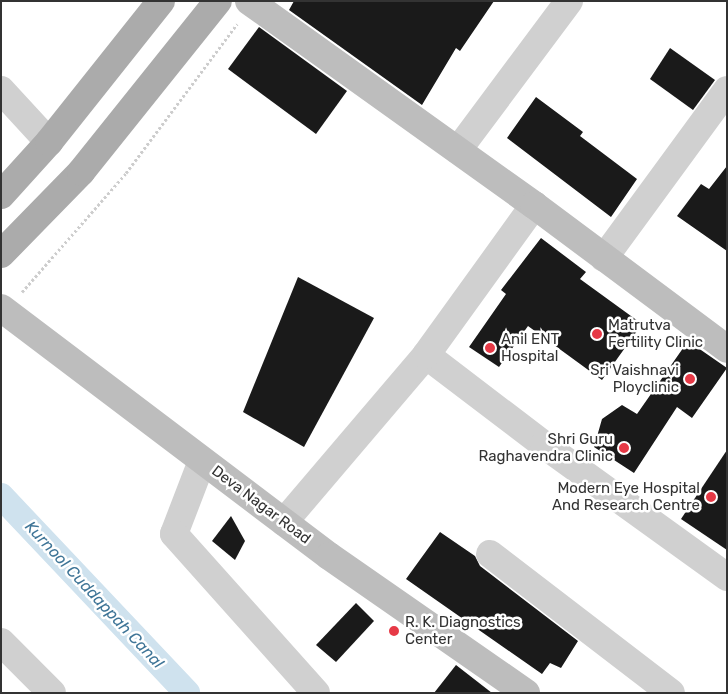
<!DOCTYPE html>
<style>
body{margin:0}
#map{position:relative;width:728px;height:694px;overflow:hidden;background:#fff;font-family:Rubik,sans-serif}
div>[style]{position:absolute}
.canal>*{height:26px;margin:-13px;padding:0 13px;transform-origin:13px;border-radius:13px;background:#cfe2ee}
.building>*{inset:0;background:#1a1a1a}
.path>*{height:3px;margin-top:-1.5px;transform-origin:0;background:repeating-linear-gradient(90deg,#cdcdcd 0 2.5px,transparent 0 5px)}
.street>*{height:28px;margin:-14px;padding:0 14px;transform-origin:14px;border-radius:14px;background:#d0d0d0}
.secondary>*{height:28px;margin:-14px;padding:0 14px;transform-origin:14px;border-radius:14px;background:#bdbdbd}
.primary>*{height:28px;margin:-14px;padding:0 14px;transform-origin:14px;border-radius:14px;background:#ababab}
.dots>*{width:14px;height:14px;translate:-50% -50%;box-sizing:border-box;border:2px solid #fff;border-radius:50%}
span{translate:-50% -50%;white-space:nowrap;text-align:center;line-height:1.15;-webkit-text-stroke:5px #fff;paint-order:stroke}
.poi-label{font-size:15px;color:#333}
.left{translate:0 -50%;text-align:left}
.right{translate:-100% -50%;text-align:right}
.street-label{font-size:15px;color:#333}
.water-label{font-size:16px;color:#3f7597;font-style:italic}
.frame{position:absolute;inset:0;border:2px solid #333;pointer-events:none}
</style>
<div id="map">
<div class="canal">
<i style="left:1px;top:496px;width:271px;rotate:46.6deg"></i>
</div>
<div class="building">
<i style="clip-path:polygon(294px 1px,494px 1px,460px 51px,456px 48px,422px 105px,289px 10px)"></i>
<i style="clip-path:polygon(259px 27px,347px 91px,316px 134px,228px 69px)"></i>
<i style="clip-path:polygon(670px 48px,715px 80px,693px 110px,650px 79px)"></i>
<i style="clip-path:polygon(536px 97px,583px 132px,580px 136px,637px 179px,611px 217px,507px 138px)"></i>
<i style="clip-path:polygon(727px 166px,727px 251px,677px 216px,701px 184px,709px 189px)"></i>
<i style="clip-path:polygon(541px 238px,586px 272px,580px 279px,642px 324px,602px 380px,528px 326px,499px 367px,469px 347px,506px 294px,501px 290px)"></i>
<i style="clip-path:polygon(298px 277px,374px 318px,304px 447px,243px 412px)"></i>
<i style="clip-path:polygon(688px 341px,727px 368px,692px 418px,677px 407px,634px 473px,594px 447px,602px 419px,622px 405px,637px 414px)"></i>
<i style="clip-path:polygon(727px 450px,727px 550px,681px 519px)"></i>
<i style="clip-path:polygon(231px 516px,245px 541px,235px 560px,212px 541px)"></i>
<i style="clip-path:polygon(440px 532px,475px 556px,480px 566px,578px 641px,561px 668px,550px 663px,542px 674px,406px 579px)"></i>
<i style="clip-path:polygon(356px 603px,374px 621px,336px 662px,316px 645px)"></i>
<i style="clip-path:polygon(456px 665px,492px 693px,434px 693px)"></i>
</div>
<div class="path">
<i style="left:22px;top:292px;width:158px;rotate:-48.8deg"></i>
<i style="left:126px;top:173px;width:186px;rotate:-53.3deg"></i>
</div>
<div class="street">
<i style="left:1px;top:90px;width:71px;rotate:47.3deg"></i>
<i style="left:458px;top:150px;width:186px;rotate:-53.3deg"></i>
<i style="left:604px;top:258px;width:208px;rotate:-53.8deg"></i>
<i style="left:426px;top:355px;width:148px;rotate:37.3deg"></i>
<i style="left:544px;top:445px;width:226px;rotate:35.8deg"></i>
<i style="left:202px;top:461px;width:78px;rotate:111deg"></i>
<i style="left:174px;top:534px;width:213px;rotate:48.2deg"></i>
<i style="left:284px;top:522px;width:219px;rotate:-49.6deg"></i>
<i style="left:426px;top:355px;width:185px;rotate:-54.2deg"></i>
<i style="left:490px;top:554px;width:228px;rotate:37.5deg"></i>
<i style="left:1px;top:642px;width:72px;rotate:45deg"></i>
</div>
<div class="secondary">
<i style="left:249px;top:1px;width:350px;rotate:35.6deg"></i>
<i style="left:534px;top:205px;width:241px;rotate:36.7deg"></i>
<i style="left:1px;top:308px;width:411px;rotate:37.1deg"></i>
<i style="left:329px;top:556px;width:240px;rotate:34.8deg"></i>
</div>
<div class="primary">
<i style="left:1px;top:195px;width:72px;rotate:-47.8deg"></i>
<i style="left:49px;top:142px;width:180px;rotate:-51.5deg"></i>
<i style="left:1px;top:254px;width:115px;rotate:-45.7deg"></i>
<i style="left:81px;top:172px;width:219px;rotate:-51.3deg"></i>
</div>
<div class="dots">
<i style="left:597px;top:334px;background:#e63946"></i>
<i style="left:490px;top:348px;background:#e63946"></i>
<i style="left:690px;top:379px;background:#e63946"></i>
<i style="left:624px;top:448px;background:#e63946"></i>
<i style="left:711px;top:497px;background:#e63946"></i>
<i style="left:394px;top:631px;background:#e63946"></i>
</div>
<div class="poi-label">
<span class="left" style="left:608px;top:334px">Matrutva<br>Fertility Clinic</span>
<span class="left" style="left:501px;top:348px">Anil ENT<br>Hospital</span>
<span class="right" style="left:679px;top:379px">Sri Vaishnavi<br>Ployclinic</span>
<span class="right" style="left:613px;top:448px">Shri Guru<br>Raghavendra Clinic</span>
<span class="right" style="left:700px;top:497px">Modern Eye Hospital<br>And Research Centre</span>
<span class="left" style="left:405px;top:631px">R. K. Diagnostics<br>Center</span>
</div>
<div class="street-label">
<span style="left:261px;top:505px;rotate:37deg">Deva Nagar Road</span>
</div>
<div class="water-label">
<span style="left:94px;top:595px;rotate:47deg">Kurnool Cuddappah Canal</span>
</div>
<div class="frame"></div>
</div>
